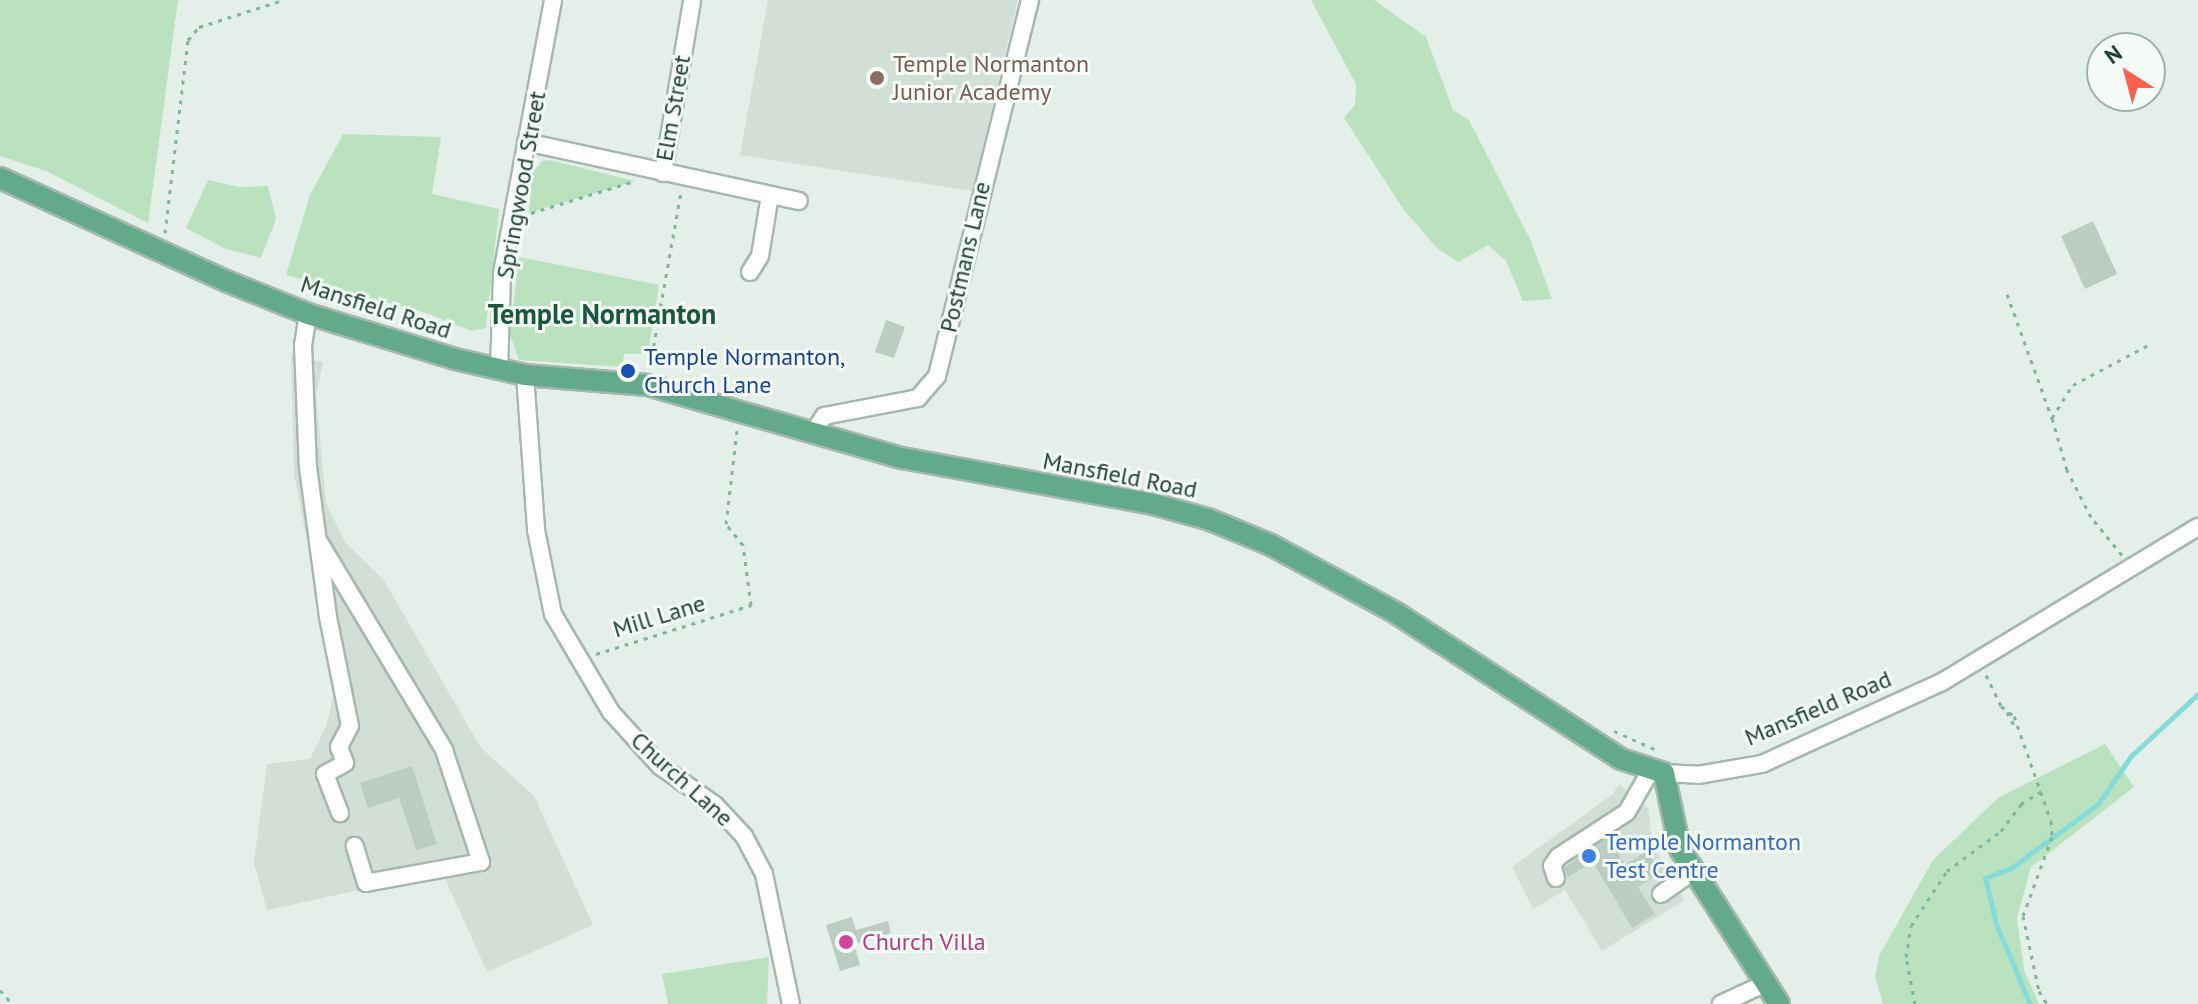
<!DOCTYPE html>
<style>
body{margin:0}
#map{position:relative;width:2198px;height:1004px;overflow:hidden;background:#e3efe8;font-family:"PT Sans",sans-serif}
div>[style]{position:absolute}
.built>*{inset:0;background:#d1dfd7}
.green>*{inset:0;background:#bae2bf}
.stream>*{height:5px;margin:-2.5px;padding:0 2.5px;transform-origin:2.5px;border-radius:2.5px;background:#85dada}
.building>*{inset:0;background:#bbcdc3}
.path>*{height:3px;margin-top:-1.5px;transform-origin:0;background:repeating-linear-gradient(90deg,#80b69d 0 4px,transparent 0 10px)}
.roads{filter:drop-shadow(2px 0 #a5b8ae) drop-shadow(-2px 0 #a5b8ae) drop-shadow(0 2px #a5b8ae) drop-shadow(0 -2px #a5b8ae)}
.minor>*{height:16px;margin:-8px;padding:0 8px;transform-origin:8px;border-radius:8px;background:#fff}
.major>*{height:20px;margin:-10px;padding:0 10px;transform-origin:10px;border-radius:10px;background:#63a98c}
.dots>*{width:22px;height:22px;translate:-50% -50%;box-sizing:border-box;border:4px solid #f5fbf7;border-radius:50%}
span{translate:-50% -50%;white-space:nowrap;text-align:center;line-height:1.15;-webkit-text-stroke:6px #f5fbf7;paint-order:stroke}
.education-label{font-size:24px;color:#785e54}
.left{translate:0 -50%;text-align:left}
.street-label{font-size:24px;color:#204334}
.transit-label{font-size:24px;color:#164399}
.shop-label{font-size:24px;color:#366cbe}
.hotel-label{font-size:24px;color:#b23c85}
.quarter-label{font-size:28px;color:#19583f;font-weight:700}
.north{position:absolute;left:2086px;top:32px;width:80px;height:80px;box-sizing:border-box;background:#f5fbf7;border:2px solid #a0b1a9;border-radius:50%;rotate:324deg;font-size:22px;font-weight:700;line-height:32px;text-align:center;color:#204334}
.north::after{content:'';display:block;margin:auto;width:28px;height:36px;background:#ff6151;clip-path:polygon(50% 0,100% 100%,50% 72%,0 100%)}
</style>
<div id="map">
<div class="built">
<i style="clip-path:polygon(768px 0,1018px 0,972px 191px,740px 155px)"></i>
<i style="clip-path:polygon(291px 355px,323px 362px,316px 396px,326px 503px,345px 542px,383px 579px,481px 748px,534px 796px,593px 925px,487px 972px,442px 872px,267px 910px,254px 863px,267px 764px,310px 759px,327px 724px,335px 687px,294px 474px)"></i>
<i style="clip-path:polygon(1619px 784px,1648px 808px,1653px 846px,1685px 900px,1602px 951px,1565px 890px,1533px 909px,1512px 867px,1613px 794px)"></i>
</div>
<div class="green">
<i style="clip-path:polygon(0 0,178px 0,148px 223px,46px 171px,0 156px)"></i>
<i style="clip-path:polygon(1311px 0,1374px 0,1426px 37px,1453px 110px,1469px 120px,1531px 241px,1552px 299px,1523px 301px,1506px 261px,1488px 245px,1458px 262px,1437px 248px,1404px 210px,1344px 118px,1355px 105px,1356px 84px)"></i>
<i style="clip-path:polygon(343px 134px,441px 137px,432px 194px,499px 209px,486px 328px,472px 331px,426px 313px,286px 275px,310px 195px)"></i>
<i style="clip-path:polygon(550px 160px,635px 181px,529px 213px,532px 173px,542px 161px)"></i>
<i style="clip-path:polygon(208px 180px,239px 187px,268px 186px,276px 219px,261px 258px,226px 249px,186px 228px)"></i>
<i style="clip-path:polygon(519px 257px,659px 285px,648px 354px,624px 354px,622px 367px,519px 360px,510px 335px)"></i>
<i style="clip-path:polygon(2105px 744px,2134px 787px,2031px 867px,2017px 918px,2024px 970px,2039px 1004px,1883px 1004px,1875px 977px,1879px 956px,1933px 860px,1998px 798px)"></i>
<i style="clip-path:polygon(769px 957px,767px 1004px,668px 1004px,662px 974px)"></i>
</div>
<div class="stream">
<i style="left:2030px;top:1004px;width:87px;rotate:-113deg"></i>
<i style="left:1996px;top:924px;width:47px;rotate:-103.4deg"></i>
<i style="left:1985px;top:878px;width:28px;rotate:-21deg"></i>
<i style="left:2011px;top:868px;width:108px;rotate:-36.3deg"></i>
<i style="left:2098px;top:804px;width:58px;rotate:-55.5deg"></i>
<i style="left:2131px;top:756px;width:91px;rotate:-42.8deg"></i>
</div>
<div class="building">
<i style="clip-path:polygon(2093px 221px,2117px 274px,2085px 289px,2061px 236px)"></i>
<i style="clip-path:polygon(886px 320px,905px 327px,894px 358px,875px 352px)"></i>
<i style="clip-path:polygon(412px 766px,437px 844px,416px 850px,399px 798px,368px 808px,360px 783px)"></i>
<i style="clip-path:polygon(1608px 837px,1625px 865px,1647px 851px,1661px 872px,1638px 887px,1655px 914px,1632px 928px,1593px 862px,1568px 877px,1564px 868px)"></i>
<i style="clip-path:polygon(852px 917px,856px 930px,888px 921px,891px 933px,854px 944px,860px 965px,840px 971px,826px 925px)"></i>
</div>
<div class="path">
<i style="left:531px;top:213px;width:105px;rotate:-17.2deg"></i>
<i style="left:165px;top:233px;width:194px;rotate:-83.2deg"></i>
<i style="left:188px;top:40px;width:17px;rotate:-50deg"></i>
<i style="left:199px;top:27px;width:88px;rotate:-17.8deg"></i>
<i style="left:2007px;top:294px;width:132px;rotate:70.1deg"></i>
<i style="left:650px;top:366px;width:177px;rotate:-79.9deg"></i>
<i style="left:2122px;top:555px;width:49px;rotate:-129.2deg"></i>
<i style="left:2091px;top:517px;width:53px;rotate:-117.1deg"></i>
<i style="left:2067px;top:470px;width:54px;rotate:-106.1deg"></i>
<i style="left:2052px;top:418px;width:39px;rotate:-58deg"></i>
<i style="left:2073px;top:385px;width:89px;rotate:-28deg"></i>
<i style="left:596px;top:654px;width:163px;rotate:-17.5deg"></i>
<i style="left:751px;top:605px;width:61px;rotate:-97.6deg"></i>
<i style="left:743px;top:545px;width:27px;rotate:-129deg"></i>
<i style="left:726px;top:524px;width:94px;rotate:-83.3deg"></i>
<i style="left:1986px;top:675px;width:34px;rotate:64deg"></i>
<i style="left:2001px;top:706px;width:16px;rotate:38deg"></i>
<i style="left:2014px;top:716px;width:111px;rotate:70.6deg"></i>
<i style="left:2051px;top:821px;width:16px;rotate:86deg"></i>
<i style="left:2052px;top:837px;width:84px;rotate:110.2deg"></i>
<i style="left:2023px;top:916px;width:77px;rotate:78deg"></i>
<i style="left:2039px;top:991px;width:15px;rotate:58deg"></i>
<i style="left:2007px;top:712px;width:15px;rotate:62deg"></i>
<i style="left:1614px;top:731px;width:49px;rotate:24deg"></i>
<i style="left:0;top:990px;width:18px;rotate:49deg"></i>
<i style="left:1915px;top:1004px;width:48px;rotate:-100.8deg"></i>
<i style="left:1906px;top:957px;width:31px;rotate:-81deg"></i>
<i style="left:1911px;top:926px;width:66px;rotate:-56.8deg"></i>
<i style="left:1947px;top:871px;width:67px;rotate:-36.5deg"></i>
<i style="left:2001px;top:831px;width:34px;rotate:-53deg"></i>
<i style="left:2021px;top:804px;width:25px;rotate:-32deg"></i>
</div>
<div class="roads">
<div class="minor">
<i style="left:526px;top:142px;width:279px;rotate:12.2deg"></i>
<i style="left:663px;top:173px;width:173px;rotate:-80.4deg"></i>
<i style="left:750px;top:272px;width:19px;rotate:-58deg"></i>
<i style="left:760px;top:256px;width:62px;rotate:-80.7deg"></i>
<i style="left:308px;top:314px;width:31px;rotate:99deg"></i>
<i style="left:303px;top:345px;width:122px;rotate:87.7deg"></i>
<i style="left:308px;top:467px;width:151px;rotate:82.4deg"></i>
<i style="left:328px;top:617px;width:111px;rotate:78.6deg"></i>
<i style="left:350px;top:726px;width:24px;rotate:118deg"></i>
<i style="left:339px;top:747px;width:17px;rotate:69deg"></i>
<i style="left:345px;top:763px;width:23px;rotate:151deg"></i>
<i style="left:325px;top:774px;width:42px;rotate:69deg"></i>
<i style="left:499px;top:371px;width:98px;rotate:-88.2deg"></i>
<i style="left:502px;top:273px;width:278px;rotate:-79.4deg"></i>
<i style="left:525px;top:375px;width:155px;rotate:85.9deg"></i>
<i style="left:536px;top:530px;width:86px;rotate:78.6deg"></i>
<i style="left:553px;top:614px;width:114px;rotate:59.4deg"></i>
<i style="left:611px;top:712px;width:73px;rotate:47.8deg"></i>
<i style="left:660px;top:766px;width:67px;rotate:35.3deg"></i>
<i style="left:715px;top:805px;width:42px;rotate:46.9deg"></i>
<i style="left:744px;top:836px;width:43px;rotate:62.2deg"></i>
<i style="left:764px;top:874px;width:133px;rotate:78.3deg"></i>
<i style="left:815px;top:430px;width:17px;rotate:-57deg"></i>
<i style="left:824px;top:416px;width:96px;rotate:-10.8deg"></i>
<i style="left:918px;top:398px;width:29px;rotate:-49deg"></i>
<i style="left:937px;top:376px;width:387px;rotate:-76.1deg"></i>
<i style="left:321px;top:545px;width:239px;rotate:59deg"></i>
<i style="left:444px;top:750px;width:118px;rotate:71.7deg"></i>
<i style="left:481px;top:862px;width:117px;rotate:169.7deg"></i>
<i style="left:366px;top:883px;width:39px;rotate:-107deg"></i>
<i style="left:1664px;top:773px;width:34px;rotate:3deg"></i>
<i style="left:1698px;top:775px;width:65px;rotate:-9.8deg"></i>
<i style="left:1762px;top:764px;width:198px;rotate:-24.5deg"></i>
<i style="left:1942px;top:682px;width:299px;rotate:-31.2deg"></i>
<i style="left:1556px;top:878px;width:13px;rotate:-108deg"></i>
<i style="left:1552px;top:866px;width:11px;rotate:-56deg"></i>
<i style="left:1558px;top:857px;width:82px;rotate:-33.1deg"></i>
<i style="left:1627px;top:812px;width:48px;rotate:-60.3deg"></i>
<i style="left:1661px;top:894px;width:38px;rotate:-35deg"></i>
<i style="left:1721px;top:1004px;width:47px;rotate:-24.9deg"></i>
</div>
<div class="major">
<i style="left:0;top:178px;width:248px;rotate:24.5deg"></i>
<i style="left:226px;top:281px;width:88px;rotate:21.9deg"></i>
<i style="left:308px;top:314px;width:154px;rotate:17deg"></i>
<i style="left:455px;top:359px;width:72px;rotate:12.9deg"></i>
<i style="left:525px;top:375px;width:122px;rotate:4.7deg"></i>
<i style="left:647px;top:385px;width:265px;rotate:16deg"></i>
<i style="left:902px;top:458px;width:255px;rotate:10.4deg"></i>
<i style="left:1153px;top:504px;width:57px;rotate:15.3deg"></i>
<i style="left:1208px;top:519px;width:68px;rotate:22.4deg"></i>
<i style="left:1271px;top:545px;width:142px;rotate:28.5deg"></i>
<i style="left:1396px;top:613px;width:268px;rotate:33deg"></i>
<i style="left:1621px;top:759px;width:45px;rotate:18deg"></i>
<i style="left:1664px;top:773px;width:78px;rotate:78.1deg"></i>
<i style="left:1680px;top:849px;width:184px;rotate:57.4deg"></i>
</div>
</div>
<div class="dots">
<i style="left:877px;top:78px;background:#8d6e63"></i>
<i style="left:628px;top:371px;background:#1a4fb4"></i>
<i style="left:1589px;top:856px;background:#3f7fe0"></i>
<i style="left:846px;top:942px;background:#d1479c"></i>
</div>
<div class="education-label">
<span class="left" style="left:893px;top:78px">Temple Normanton<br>Junior Academy</span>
</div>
<div class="street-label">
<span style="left:673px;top:108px;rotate:-80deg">Elm Street</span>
<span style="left:521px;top:185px;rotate:-80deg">Springwood Street</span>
<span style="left:965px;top:257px;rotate:-77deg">Postmans Lane</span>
<span style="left:376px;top:307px;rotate:18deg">Mansfield Road</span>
<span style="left:1120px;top:475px;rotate:11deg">Mansfield Road</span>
<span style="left:659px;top:616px;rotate:-17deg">Mill Lane</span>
<span style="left:1818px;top:708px;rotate:-23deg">Mansfield Road</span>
<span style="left:682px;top:779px;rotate:42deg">Church Lane</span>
</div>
<div class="transit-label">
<span class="left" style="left:644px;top:371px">Temple Normanton,<br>Church Lane</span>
</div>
<div class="shop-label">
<span class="left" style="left:1605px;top:856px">Temple Normanton<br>Test Centre</span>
</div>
<div class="hotel-label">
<span class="left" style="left:862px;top:942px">Church Villa</span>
</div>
<div class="quarter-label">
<span style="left:602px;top:314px">Temple Normanton</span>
</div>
<div class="north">N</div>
</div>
